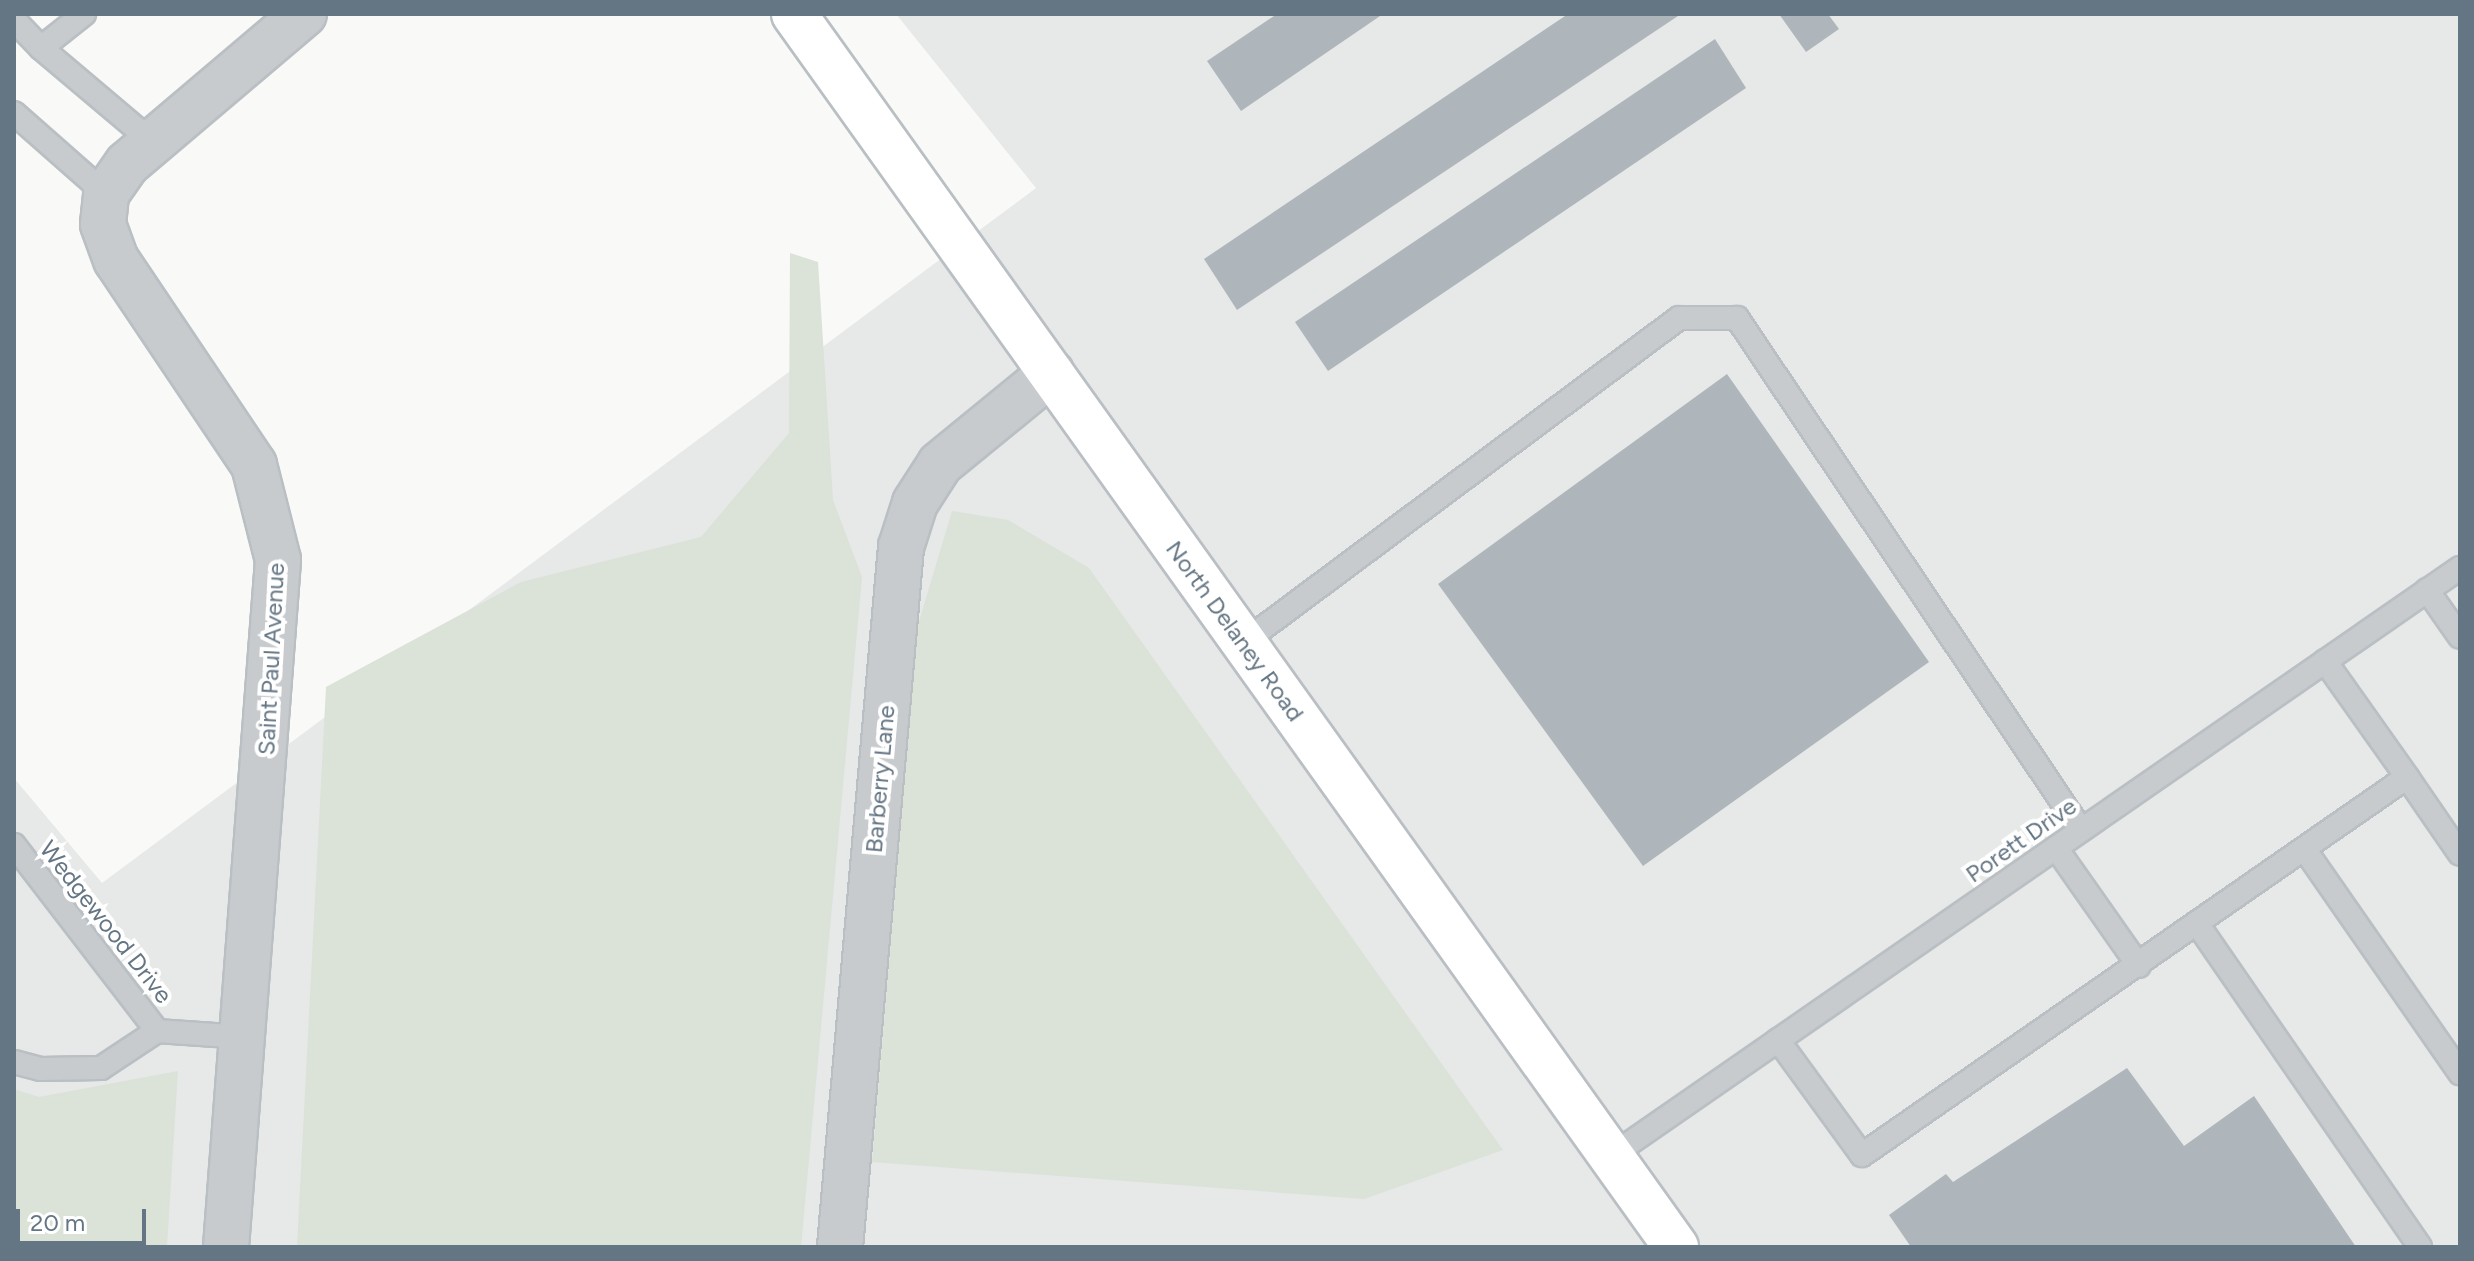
<!DOCTYPE html>
<style>
body{margin:0}
#map{position:relative;width:2474px;height:1261px;overflow:hidden;background:#f9f9f7;font-family:Figtree,sans-serif}
div>[style]{position:absolute}
.built>*{inset:0;background:#e7e8e8}
.green>*{inset:0;background:#dbe2d8}
.building>*{inset:0;background:#aeb6bc}
.roads{filter:drop-shadow(2px 0 #b9bfc3) drop-shadow(-2px 0 #b9bfc3) drop-shadow(0 2px #b9bfc3) drop-shadow(0 -2px #b9bfc3)}
.lane>*{height:22px;margin:-11px;padding:0 11px;transform-origin:11px;border-radius:11px;background:#c7cbce}
.street>*{height:44px;margin:-22px;padding:0 22px;transform-origin:22px;border-radius:22px;background:#c7cbce}
.secondary>*{height:44px;margin:-22px;padding:0 22px;transform-origin:22px;border-radius:22px;background:#fff}
span{translate:-50% -50%;white-space:nowrap;text-align:center;line-height:1.15;-webkit-text-stroke:8px #fff;paint-order:stroke}
.street-label{font-size:24px;color:#647583}
.frame{position:absolute;inset:0;border:16px solid #647583;pointer-events:none}
.scale{position:absolute;left:16px;top:1209px;width:130px;height:36px;box-sizing:border-box;border:4px solid #647583;border-top:0;padding-left:10px;font-size:24px;line-height:28px;white-space:nowrap;color:#647583;-webkit-text-stroke:6px #fff;paint-order:stroke}
</style>
<div id="map">
<div class="built">
<i style="clip-path:polygon(896px 14px,2460px 14px,2460px 1247px,14px 1247px,14px 778px,102px 883px,1036px 188px)"></i>
</div>
<div class="green">
<i style="clip-path:polygon(790px 253px,818px 262px,833px 500px,862px 577px,801px 1247px,297px 1247px,326px 687px,521px 582px,701px 537px,789px 433px)"></i>
<i style="clip-path:polygon(952px 511px,1008px 520px,1089px 568px,1503px 1150px,1364px 1199px,872px 1162px,918px 625px)"></i>
<i style="clip-path:polygon(178px 1071px,167px 1247px,14px 1247px,14px 1089px,39px 1097px)"></i>
</div>
<div class="building">
<i style="clip-path:polygon(1277px 14px,1383px 14px,1241px 111px,1207px 61px)"></i>
<i style="clip-path:polygon(1568px 14px,1681px 14px,1237px 310px,1204px 259px)"></i>
<i style="clip-path:polygon(1779px 14px,1828px 14px,1839px 29px,1806px 52px)"></i>
<i style="clip-path:polygon(1715px 39px,1746px 88px,1328px 371px,1295px 322px)"></i>
<i style="clip-path:polygon(1727px 374px,1929px 662px,1643px 866px,1438px 584px)"></i>
<i style="clip-path:polygon(2127px 1068px,2184px 1146px,2254px 1096px,2356px 1247px,1911px 1247px,1889px 1215px,1946px 1174px,1953px 1182px)"></i>
</div>
<div class="roads">
<div class="lane">
<i style="left:14px;top:20px;width:39px;rotate:46deg"></i>
<i style="left:41px;top:48px;width:55px;rotate:-38.3deg"></i>
<i style="left:41px;top:48px;width:144px;rotate:40.2deg"></i>
<i style="left:14px;top:113px;width:123px;rotate:41.4deg"></i>
<i style="left:2427px;top:590px;width:57px;rotate:54.9deg"></i>
<i style="left:1244px;top:642px;width:542px;rotate:-36.68deg"></i>
<i style="left:1679px;top:318px;width:58px"></i>
<i style="left:1737px;top:318px;width:617px;rotate:56.1deg"></i>
<i style="left:2325px;top:661px;width:142px;rotate:54.7deg"></i>
<i style="left:14px;top:845px;width:235px;rotate:52.4deg"></i>
<i style="left:2056px;top:848px;width:144px;rotate:54.9deg"></i>
<i style="left:2305px;top:850px;width:272px;rotate:55.2deg"></i>
<i style="left:2198px;top:925px;width:391px;rotate:55.4deg"></i>
<i style="left:1778px;top:1040px;width:142px;rotate:53.9deg"></i>
<i style="left:1862px;top:1155px;width:663px;rotate:-34.74deg"></i>
<i style="left:2407px;top:777px;width:93px;rotate:55.5deg"></i>
<i style="left:14px;top:1062px;width:27px;rotate:15deg"></i>
<i style="left:40px;top:1069px;width:61px;rotate:-0.9deg"></i>
<i style="left:101px;top:1068px;width:67px;rotate:-33.5deg"></i>
<i style="left:157px;top:1031px;width:87px;rotate:3.9deg"></i>
<i style="left:1611px;top:1156px;width:1033px;rotate:-34.71deg"></i>
</div>
<div class="street">
<i style="left:226px;top:1247px;width:689px;rotate:-85.67deg"></i>
<i style="left:278px;top:560px;width:98px;rotate:-104.2deg"></i>
<i style="left:254px;top:465px;width:247px;rotate:-123.9deg"></i>
<i style="left:116px;top:260px;width:38px;rotate:-110deg"></i>
<i style="left:103px;top:224px;width:30px;rotate:-84deg"></i>
<i style="left:106px;top:194px;width:37px;rotate:-55deg"></i>
<i style="left:127px;top:164px;width:232px;rotate:-40.3deg"></i>
<i style="left:840px;top:1247px;width:703px;rotate:-85.02deg"></i>
<i style="left:901px;top:547px;width:46px;rotate:-72.3deg"></i>
<i style="left:915px;top:503px;width:46px;rotate:-57.3deg"></i>
<i style="left:940px;top:464px;width:144px;rotate:-39.3deg"></i>
</div>
<div class="secondary">
<i style="left:794px;top:14px;width:1516px;rotate:54.42deg"></i>
</div>
</div>
<div class="street-label">
<span style="left:1235px;top:631px;rotate:54deg">North Delaney Road</span>
<span style="left:271px;top:659px;rotate:-87deg">Saint Paul Avenue</span>
<span style="left:880px;top:779px;rotate:-85deg">Barberry Lane</span>
<span style="left:2021px;top:840px;rotate:-35deg">Porett Drive</span>
<span style="left:106px;top:922px;rotate:52deg">Wedgewood Drive</span>
</div>
<div class="frame"></div>
<div class="scale">20 m</div>
</div>
